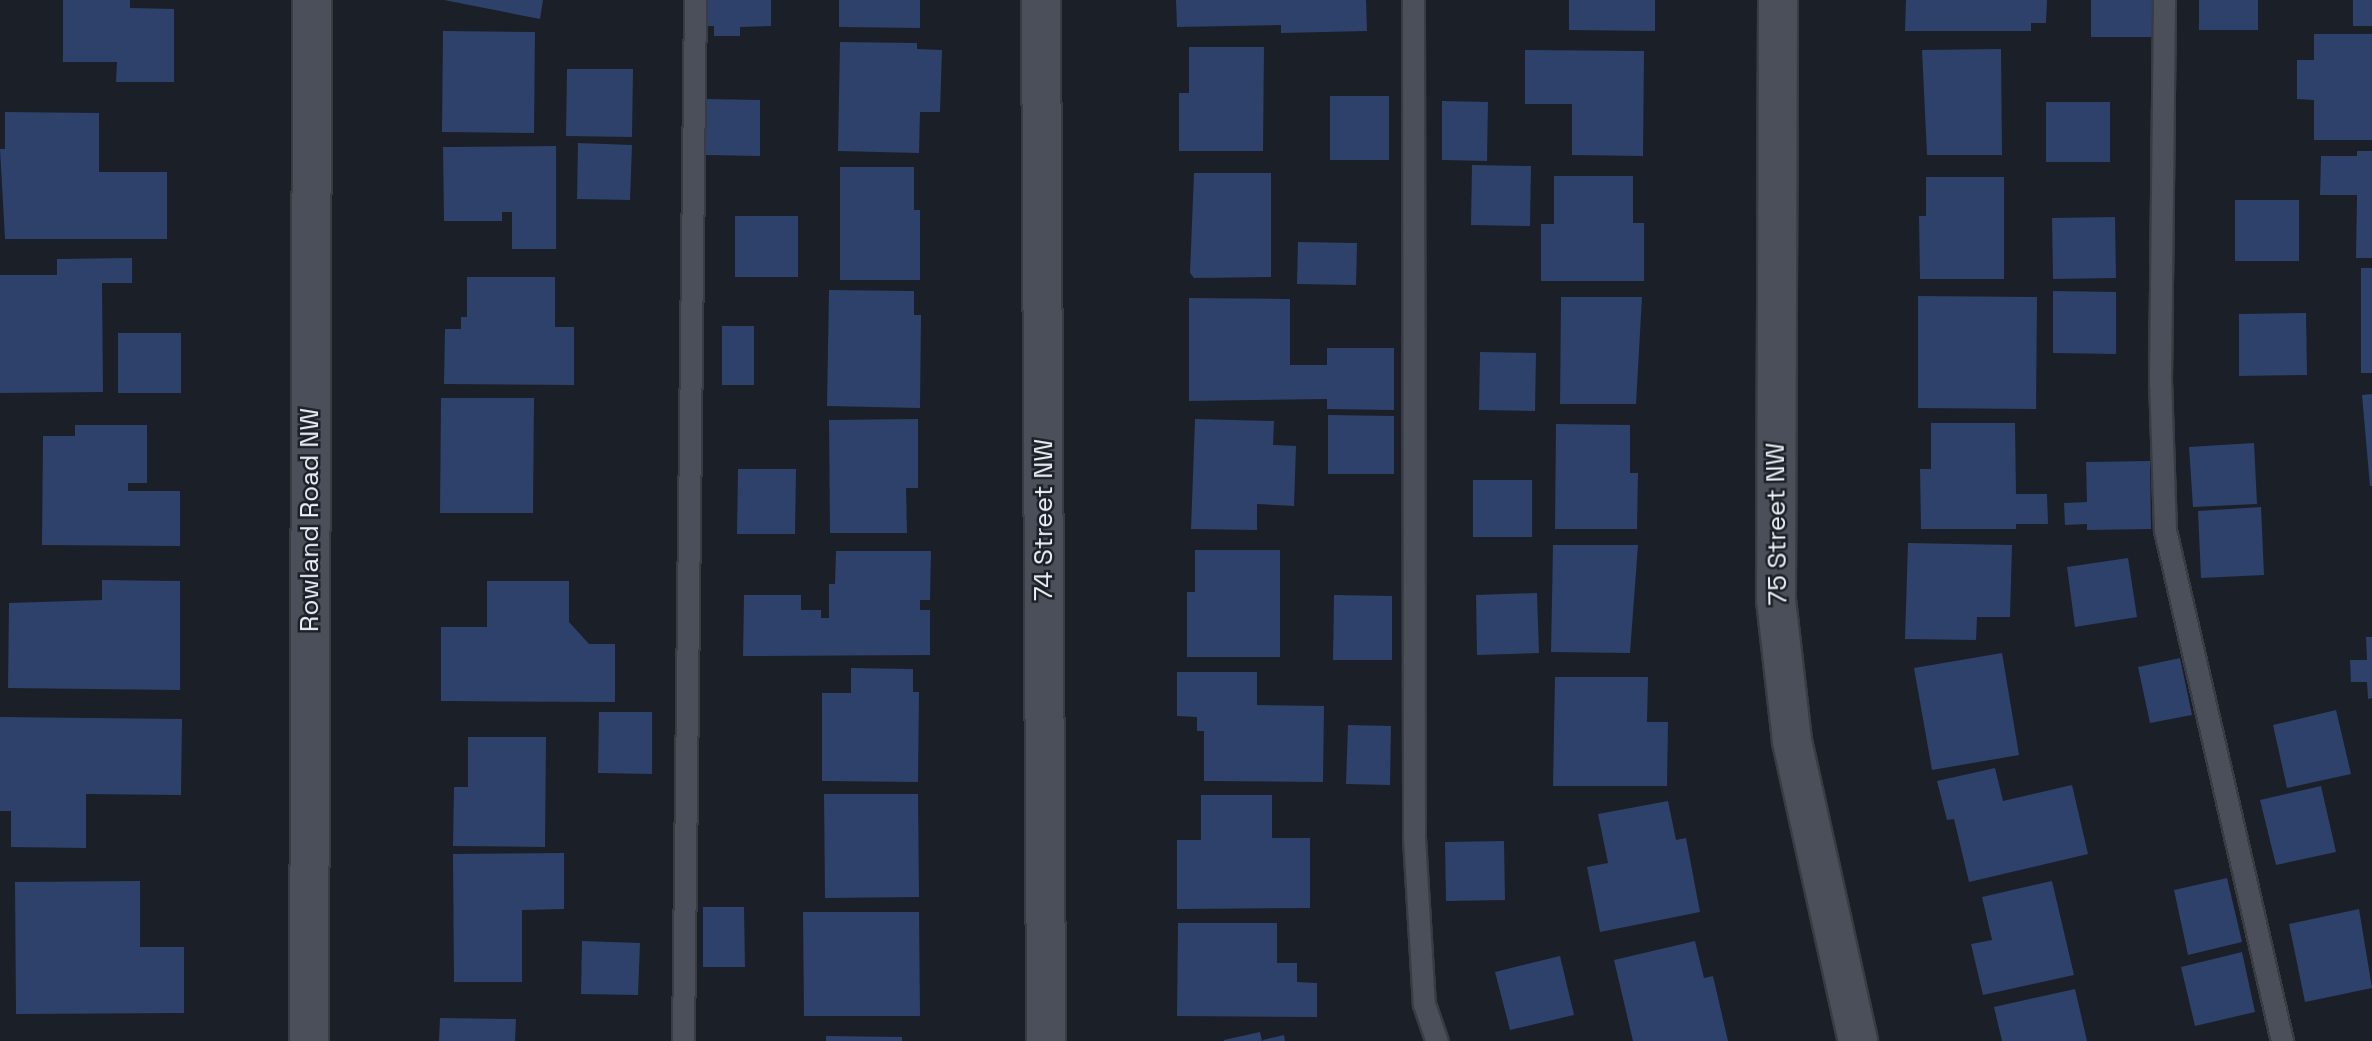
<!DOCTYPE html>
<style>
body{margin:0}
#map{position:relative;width:2372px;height:1041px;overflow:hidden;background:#1b1f27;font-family:"Space Grotesk",sans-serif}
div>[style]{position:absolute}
.building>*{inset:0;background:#2e416a}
.roads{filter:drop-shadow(2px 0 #393c43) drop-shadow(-2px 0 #393c43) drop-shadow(0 2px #393c43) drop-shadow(0 -2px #393c43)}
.lane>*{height:21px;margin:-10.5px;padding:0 10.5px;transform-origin:10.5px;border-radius:10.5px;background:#4b4f59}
.street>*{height:38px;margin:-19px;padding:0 19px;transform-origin:19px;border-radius:19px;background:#4b4f59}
span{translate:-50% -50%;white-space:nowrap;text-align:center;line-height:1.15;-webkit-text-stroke:5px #1b1f27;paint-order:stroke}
.street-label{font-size:26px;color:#eef1f7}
</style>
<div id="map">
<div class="building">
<i style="clip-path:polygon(63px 0,130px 0,130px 8px,174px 9px,174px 82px,116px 82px,117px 62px,63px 62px)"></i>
<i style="clip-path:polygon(444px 0,543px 0,540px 19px)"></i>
<i style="clip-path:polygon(705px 0,771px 0,771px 26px,740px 27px,740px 36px,714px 36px,714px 26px,705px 26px)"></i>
<i style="clip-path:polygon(839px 0,920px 0,920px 28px,839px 27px)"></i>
<i style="clip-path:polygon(1176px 0,1366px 0,1367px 31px,1281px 33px,1281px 25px,1177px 27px)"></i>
<i style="clip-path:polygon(1569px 0,1655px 0,1655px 31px,1569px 30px)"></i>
<i style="clip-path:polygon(1906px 0,2047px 0,2046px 23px,2031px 23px,2031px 31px,1905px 31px)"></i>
<i style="clip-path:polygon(2091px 0,2156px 0,2156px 37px,2091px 37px)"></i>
<i style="clip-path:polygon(2199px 0,2258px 0,2258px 30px,2199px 30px)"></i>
<i style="clip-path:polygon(2353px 0,2372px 0,2372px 26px,2353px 26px)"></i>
<i style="clip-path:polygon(443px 31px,535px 32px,534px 133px,442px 132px)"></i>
<i style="clip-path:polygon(2314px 34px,2372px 34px,2372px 140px,2314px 140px,2314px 100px,2297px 99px,2297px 60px,2314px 60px)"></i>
<i style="clip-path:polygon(840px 42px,917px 43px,917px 49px,942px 50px,940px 112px,920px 112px,919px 153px,838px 151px)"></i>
<i style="clip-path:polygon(1189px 47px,1264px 47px,1263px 151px,1179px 151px,1179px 93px,1189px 93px)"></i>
<i style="clip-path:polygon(2001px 49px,2002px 155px,1927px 155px,1922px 50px)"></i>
<i style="clip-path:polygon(1525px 50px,1644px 51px,1643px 156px,1572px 155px,1572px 104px,1525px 104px)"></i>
<i style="clip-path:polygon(567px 69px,633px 69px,632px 137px,566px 136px)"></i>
<i style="clip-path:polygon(1330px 96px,1389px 96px,1389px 160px,1330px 160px)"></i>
<i style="clip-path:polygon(705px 99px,760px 100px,760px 156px,705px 155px)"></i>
<i style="clip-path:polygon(1442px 101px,1488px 102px,1487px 161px,1442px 160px)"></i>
<i style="clip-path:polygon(2046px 102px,2110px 102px,2110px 162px,2046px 162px)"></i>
<i style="clip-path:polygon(5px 112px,99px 113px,99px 172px,167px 172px,167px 239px,5px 239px,0 149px,5px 149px)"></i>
<i style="clip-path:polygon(578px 143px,632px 145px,630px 200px,577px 199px)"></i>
<i style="clip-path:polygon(556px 146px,556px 249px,512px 249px,512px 212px,502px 212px,502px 221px,444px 221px,443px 147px)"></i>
<i style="clip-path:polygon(2357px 151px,2372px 151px,2372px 258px,2356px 258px,2357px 195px,2320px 195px,2321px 156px,2357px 156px)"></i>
<i style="clip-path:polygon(1472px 165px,1531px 166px,1530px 226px,1471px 225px)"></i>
<i style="clip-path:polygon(840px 167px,914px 167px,914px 210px,920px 210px,920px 280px,840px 280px)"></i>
<i style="clip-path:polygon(1194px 173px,1271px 173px,1271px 277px,1194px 278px,1190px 273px)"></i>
<i style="clip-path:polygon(1554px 176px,1633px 176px,1633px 223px,1644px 223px,1644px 281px,1541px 281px,1541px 224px,1554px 224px)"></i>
<i style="clip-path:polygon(1926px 177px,2004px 177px,2004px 279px,1920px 279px,1919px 216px,1926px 216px)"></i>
<i style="clip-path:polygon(2235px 200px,2299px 200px,2299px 261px,2235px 261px)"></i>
<i style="clip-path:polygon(735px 216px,798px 216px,798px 277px,735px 277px)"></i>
<i style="clip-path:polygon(2115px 217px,2116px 278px,2053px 279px,2052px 218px)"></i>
<i style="clip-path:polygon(1298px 242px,1357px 243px,1356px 285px,1297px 284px)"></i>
<i style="clip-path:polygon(132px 258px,132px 283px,102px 283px,103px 392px,0 393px,0 275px,57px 275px,57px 259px)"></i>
<i style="clip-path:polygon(2361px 268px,2372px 268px,2372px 373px,2361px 373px)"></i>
<i style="clip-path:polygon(467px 277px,555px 277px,555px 327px,574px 327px,574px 385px,444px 384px,445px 329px,461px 329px,461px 317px,467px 317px)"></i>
<i style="clip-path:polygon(829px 290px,914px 291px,914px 315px,921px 315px,920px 408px,827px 406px)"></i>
<i style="clip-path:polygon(2053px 291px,2116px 292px,2116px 354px,2053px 353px)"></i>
<i style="clip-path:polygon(1918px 296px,2037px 297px,2036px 409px,1918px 408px)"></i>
<i style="clip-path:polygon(1561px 297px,1642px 297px,1636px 404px,1560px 404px)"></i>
<i style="clip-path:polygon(1189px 298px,1290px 299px,1290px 365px,1327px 365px,1327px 348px,1394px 348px,1394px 410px,1327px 409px,1327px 399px,1189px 401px)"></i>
<i style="clip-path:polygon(2306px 313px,2307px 375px,2239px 376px,2239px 314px)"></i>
<i style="clip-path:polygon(722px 326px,754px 326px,754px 385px,722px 385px)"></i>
<i style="clip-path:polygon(118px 333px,181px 333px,181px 393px,118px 393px)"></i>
<i style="clip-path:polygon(1480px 352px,1536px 353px,1535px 411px,1479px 410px)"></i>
<i style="clip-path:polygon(2372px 394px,2372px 486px,2370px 486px,2362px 395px)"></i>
<i style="clip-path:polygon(441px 398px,534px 398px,533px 513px,440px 513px)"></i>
<i style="clip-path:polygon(1328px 415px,1394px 416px,1394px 474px,1328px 474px)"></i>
<i style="clip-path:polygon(918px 419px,918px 488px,906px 488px,907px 533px,830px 533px,829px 420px)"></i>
<i style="clip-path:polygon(1195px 419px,1274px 421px,1273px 445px,1296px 446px,1294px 506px,1257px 504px,1257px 530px,1191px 529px)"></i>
<i style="clip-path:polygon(1931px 423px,2015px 423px,2016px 494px,2047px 494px,2048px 524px,2016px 524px,2016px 529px,1921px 529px,1920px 469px,1931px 469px)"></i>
<i style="clip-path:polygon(1556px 424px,1630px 425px,1630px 473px,1638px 473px,1637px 529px,1555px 529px)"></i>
<i style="clip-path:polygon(75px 425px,147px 425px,147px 483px,128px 483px,128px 491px,180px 491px,180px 546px,42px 545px,43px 436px,75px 436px)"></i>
<i style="clip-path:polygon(2254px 443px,2257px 504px,2193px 507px,2189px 447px)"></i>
<i style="clip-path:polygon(2150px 461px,2151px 529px,2087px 530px,2087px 524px,2065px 525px,2064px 503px,2087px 502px,2086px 462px)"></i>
<i style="clip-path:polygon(738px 469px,796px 469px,795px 534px,737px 534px)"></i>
<i style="clip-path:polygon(1473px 480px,1532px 480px,1532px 537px,1473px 537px)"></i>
<i style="clip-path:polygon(2261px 507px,2264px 575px,2201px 578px,2198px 511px)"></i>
<i style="clip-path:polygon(1908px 543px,2012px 545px,2010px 617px,1977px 617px,1976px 640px,1905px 639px)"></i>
<i style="clip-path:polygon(1553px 545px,1638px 545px,1630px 653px,1551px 652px)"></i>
<i style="clip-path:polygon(1195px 550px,1280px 550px,1280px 657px,1187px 657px,1187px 592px,1195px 592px)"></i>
<i style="clip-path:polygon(836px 551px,931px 551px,930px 600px,920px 600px,920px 610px,930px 610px,930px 655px,743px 656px,744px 595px,801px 595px,801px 610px,821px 610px,821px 618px,829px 618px,829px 584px,835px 584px)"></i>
<i style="clip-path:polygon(2128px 558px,2137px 617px,2075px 627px,2067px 567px)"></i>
<i style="clip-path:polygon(102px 580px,180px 581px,180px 690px,8px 688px,9px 603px,102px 600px)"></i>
<i style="clip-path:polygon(487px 581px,569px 581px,569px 622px,589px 644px,615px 644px,615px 702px,441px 701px,441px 627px,487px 627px)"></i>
<i style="clip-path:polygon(1537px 593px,1539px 653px,1477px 655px,1476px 595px)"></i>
<i style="clip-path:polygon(1334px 595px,1392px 596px,1392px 660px,1333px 660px)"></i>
<i style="clip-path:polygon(2366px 637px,2372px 637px,2372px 698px,2368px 699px,2367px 682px,2351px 682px,2350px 660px,2367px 660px)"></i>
<i style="clip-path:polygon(2002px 653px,2019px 755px,1932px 770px,1914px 668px)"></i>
<i style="clip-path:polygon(2180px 658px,2192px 715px,2150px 723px,2138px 667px)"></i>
<i style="clip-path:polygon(851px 668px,913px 669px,913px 692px,919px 692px,918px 782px,822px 781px,822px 693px,851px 693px)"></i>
<i style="clip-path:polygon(1177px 672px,1257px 672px,1257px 705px,1324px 706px,1323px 782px,1204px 781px,1204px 731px,1197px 731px,1197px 717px,1177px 716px)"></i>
<i style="clip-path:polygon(1555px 677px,1648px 677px,1647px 722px,1668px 722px,1667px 786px,1553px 786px)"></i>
<i style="clip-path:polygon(2336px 710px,2351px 774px,2287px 788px,2273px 725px)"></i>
<i style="clip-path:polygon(599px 712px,652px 712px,652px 774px,598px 773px)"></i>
<i style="clip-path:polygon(0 717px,182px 719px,181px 795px,86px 794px,86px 848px,11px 847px,11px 811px,0 811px)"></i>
<i style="clip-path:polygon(1348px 725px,1391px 726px,1390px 785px,1346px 784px)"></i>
<i style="clip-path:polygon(468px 737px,546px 737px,545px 847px,453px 846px,454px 787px,468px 787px)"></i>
<i style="clip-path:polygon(1995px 768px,2003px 801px,2072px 785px,2088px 854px,1969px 882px,1954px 819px,1947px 820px,1937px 781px)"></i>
<i style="clip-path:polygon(2321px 786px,2336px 852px,2276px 865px,2260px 800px)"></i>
<i style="clip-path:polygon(824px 794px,918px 794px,919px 897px,825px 898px)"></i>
<i style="clip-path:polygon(1201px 795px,1272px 795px,1272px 838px,1310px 838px,1310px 908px,1177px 909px,1177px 840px,1201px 840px)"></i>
<i style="clip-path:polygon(1668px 801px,1676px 840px,1686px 838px,1700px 912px,1600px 932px,1587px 867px,1608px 863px,1598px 814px)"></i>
<i style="clip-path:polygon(1504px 841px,1505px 900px,1446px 901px,1445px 842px)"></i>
<i style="clip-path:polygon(564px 853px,564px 909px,522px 910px,522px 982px,454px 982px,453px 854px)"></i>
<i style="clip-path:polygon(2227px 878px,2242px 942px,2188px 955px,2174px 890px)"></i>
<i style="clip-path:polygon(140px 881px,140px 947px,184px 947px,184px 1013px,16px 1014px,15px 882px)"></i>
<i style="clip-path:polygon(2052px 881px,2074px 975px,1983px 995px,1971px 944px,1992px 940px,1982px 897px)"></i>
<i style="clip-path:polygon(703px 907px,744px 907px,745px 967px,703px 967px)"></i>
<i style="clip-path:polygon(2359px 909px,2372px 988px,2305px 1002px,2289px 924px)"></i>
<i style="clip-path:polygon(803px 912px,919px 912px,920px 1016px,804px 1016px)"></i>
<i style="clip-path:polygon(1178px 923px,1277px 923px,1277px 963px,1297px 963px,1297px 982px,1317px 983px,1317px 1017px,1177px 1016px)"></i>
<i style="clip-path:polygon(582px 941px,640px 943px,638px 995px,581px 994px)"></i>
<i style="clip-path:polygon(1695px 941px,1704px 978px,1713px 976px,1728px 1041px,1633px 1041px,1614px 960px)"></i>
<i style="clip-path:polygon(2242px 952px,2255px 1012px,2195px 1026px,2181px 967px)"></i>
<i style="clip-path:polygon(1560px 956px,1574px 1015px,1510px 1030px,1495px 972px)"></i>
<i style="clip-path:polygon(2075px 989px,2087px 1041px,2002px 1041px,1994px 1007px)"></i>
<i style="clip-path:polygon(440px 1018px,516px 1019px,515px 1041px,439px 1041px)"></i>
<i style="clip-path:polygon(1260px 1032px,1262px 1041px,1224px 1041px,1224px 1040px)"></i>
<i style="clip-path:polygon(1284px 1035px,1285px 1041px,1263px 1041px,1263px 1040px)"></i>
<i style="clip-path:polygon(826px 1036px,902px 1037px,902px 1041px,826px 1041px)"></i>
</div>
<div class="roads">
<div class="lane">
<i style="left:1413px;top:0;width:838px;rotate:89.93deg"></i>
<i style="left:1414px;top:838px;width:166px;rotate:86.6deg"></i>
<i style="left:1424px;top:1004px;width:39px;rotate:71deg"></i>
<i style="left:2164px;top:0;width:380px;rotate:90.6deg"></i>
<i style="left:2160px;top:380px;width:150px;rotate:88.1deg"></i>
<i style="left:2165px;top:530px;width:524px;rotate:77.1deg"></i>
<i style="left:683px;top:1041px;width:1041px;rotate:-89.34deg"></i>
</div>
<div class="street">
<i style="left:1041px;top:0;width:1041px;rotate:89.72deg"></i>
<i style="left:1778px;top:0;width:600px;rotate:90.19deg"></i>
<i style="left:1776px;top:600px;width:142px;rotate:83.5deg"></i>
<i style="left:1792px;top:741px;width:307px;rotate:77.6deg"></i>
<i style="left:309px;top:1041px;width:1041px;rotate:-89.83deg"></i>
</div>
</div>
<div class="street-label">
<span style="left:310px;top:520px;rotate:-90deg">Rowland Road NW</span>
<span style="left:1044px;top:520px;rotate:-90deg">74 Street NW</span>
<span style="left:1777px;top:524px;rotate:-91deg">75 Street NW</span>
</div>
</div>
